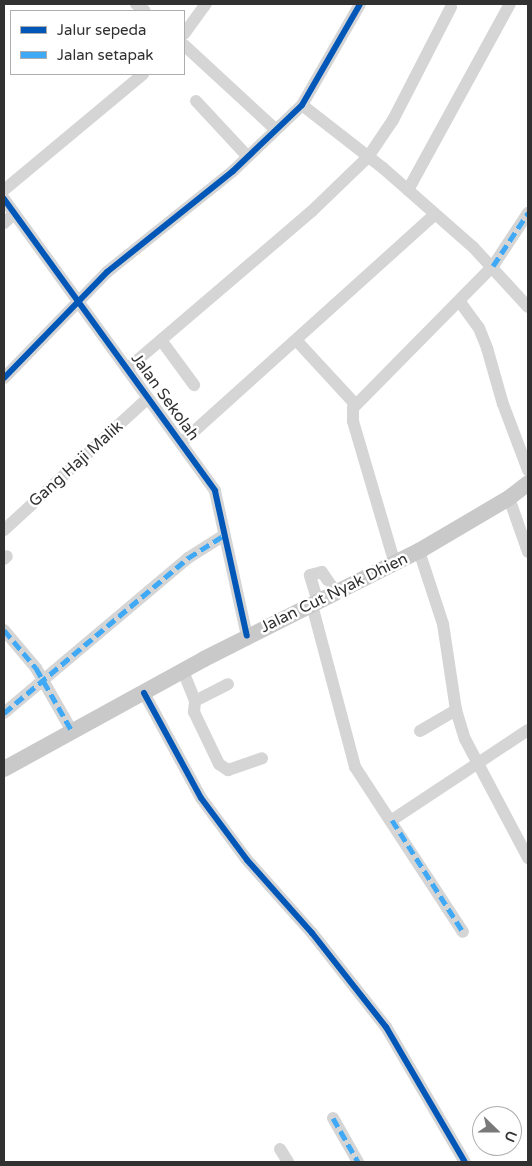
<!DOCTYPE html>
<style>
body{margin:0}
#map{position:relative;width:532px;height:1166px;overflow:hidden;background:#fff;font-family:"Varela Round",sans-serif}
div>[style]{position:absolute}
.minor>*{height:12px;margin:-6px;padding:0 6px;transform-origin:6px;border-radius:6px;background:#d5d5d5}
.major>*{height:16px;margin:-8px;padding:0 8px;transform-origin:8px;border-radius:8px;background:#c9c9c9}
.quiet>*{height:5px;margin-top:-2.5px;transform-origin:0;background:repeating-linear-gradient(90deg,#3fa9f5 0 10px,transparent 0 15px)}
.cycleway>*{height:6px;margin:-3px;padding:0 3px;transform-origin:3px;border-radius:3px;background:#0057b8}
span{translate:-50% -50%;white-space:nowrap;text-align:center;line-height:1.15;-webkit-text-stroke:5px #fff;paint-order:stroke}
.street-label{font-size:16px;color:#313131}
.frame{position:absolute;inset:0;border:5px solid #313131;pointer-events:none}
.legend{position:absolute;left:10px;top:10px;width:175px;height:65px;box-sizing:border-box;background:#fff;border:1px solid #adadad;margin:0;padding:6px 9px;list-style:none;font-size:15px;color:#313131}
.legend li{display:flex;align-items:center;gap:10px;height:25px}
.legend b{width:25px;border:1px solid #adadad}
.north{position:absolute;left:472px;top:1106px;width:50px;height:50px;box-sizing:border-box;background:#fff;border:1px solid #adadad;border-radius:50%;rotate:112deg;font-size:14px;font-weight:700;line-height:20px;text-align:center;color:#313131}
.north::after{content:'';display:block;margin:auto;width:18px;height:22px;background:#797979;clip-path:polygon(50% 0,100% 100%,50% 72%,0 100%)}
</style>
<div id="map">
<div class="minor">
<i style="left:136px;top:4px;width:11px;rotate:38deg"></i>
<i style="left:184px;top:34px;width:37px;rotate:-54deg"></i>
<i style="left:184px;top:45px;width:125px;rotate:42.7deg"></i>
<i style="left:196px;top:101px;width:76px;rotate:47.1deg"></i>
<i style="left:302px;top:105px;width:103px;rotate:37.9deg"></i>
<i style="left:383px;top:168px;width:120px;rotate:41.3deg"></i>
<i style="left:473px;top:247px;width:81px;rotate:47.5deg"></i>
<i style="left:4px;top:190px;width:181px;rotate:-39.8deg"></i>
<i style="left:408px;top:190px;width:212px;rotate:-61.3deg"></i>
<i style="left:4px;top:199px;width:360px;rotate:54.1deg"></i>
<i style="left:215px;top:491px;width:148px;rotate:77.6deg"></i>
<i style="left:4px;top:223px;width:13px;rotate:-42deg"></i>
<i style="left:460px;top:302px;width:32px;rotate:54deg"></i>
<i style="left:479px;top:328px;width:22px;rotate:68deg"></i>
<i style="left:487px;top:348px;width:58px;rotate:74.1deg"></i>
<i style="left:503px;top:404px;width:71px;rotate:69.3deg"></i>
<i style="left:161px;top:340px;width:56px;rotate:53.7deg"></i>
<i style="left:296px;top:340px;width:88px;rotate:47.3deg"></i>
<i style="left:127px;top:369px;width:243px;rotate:-40.5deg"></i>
<i style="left:312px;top:211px;width:78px;rotate:-44deg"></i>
<i style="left:368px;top:157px;width:45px;rotate:-56deg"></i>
<i style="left:393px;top:120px;width:127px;rotate:-62.8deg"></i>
<i style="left:4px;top:378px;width:148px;rotate:-45.8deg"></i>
<i style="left:107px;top:272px;width:161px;rotate:-38.7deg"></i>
<i style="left:233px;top:171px;width:95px;rotate:-43.7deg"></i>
<i style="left:302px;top:105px;width:116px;rotate:-60.1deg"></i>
<i style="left:181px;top:443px;width:341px;rotate:-42deg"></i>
<i style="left:509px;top:498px;width:57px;rotate:70.6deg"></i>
<i style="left:4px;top:530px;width:195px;rotate:-42.5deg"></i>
<i style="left:419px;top:551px;width:77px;rotate:71.8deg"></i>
<i style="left:443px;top:624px;width:87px;rotate:81.4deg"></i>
<i style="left:456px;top:710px;width:30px;rotate:73deg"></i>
<i style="left:465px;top:739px;width:135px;rotate:62.1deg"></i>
<i style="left:4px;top:559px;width:4px;rotate:-45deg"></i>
<i style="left:395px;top:564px;width:149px;rotate:-106.4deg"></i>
<i style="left:353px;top:421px;width:13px;rotate:-90deg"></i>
<i style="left:353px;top:408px;width:199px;rotate:-45.4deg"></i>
<i style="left:493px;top:266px;width:64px;rotate:-56.6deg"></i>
<i style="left:318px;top:602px;width:28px;rotate:-107deg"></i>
<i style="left:310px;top:575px;width:12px;rotate:-14deg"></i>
<i style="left:322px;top:572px;width:25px;rotate:56deg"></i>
<i style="left:312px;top:605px;width:168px;rotate:75.1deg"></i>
<i style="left:355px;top:767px;width:197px;rotate:56.8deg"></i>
<i style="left:4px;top:630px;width:50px;rotate:49.9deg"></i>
<i style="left:36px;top:668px;width:73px;rotate:60.3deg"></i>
<i style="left:183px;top:671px;width:32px;rotate:68deg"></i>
<i style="left:195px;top:701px;width:11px;rotate:95deg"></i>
<i style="left:194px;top:712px;width:58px;rotate:64.3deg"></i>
<i style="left:219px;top:764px;width:11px;rotate:34deg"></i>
<i style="left:228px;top:770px;width:36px;rotate:-19deg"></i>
<i style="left:144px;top:693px;width:119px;rotate:61.5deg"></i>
<i style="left:201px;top:798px;width:77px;rotate:53.4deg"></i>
<i style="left:247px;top:860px;width:98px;rotate:48.3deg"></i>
<i style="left:312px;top:933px;width:120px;rotate:51.8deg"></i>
<i style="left:386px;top:1027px;width:156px;rotate:59.7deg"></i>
<i style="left:195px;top:701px;width:37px;rotate:-27deg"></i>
<i style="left:4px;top:713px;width:241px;rotate:-40.1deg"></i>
<i style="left:188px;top:558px;width:41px;rotate:-32.2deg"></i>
<i style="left:420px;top:731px;width:42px;rotate:-30.3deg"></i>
<i style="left:392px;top:820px;width:163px;rotate:-33.5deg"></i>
<i style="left:333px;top:1118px;width:51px;rotate:60.4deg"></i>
<i style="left:280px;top:1149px;width:15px;rotate:58deg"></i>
</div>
<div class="major">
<i style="left:4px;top:769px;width:228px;rotate:-28.8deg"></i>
<i style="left:204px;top:659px;width:241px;rotate:-26.7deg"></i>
<i style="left:419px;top:551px;width:104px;rotate:-30.5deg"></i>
<i style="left:509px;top:498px;width:24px;rotate:-38deg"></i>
</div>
<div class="quiet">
<i style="left:493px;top:266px;width:64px;rotate:-56.6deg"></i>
<i style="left:4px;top:630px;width:50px;rotate:49.9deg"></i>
<i style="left:36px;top:668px;width:73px;rotate:60.3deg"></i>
<i style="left:4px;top:713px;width:241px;rotate:-40.1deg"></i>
<i style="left:188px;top:558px;width:41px;rotate:-32.2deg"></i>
<i style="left:392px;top:820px;width:133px;rotate:57.6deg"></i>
<i style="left:333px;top:1118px;width:51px;rotate:60.4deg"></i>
</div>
<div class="cycleway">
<i style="left:4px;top:199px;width:360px;rotate:54.1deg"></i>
<i style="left:215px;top:491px;width:148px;rotate:77.6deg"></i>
<i style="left:4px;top:378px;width:148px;rotate:-45.8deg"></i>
<i style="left:107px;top:272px;width:161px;rotate:-38.7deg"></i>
<i style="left:233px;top:171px;width:95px;rotate:-43.7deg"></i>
<i style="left:302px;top:105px;width:116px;rotate:-60.1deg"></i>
<i style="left:144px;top:693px;width:119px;rotate:61.5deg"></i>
<i style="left:201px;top:798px;width:77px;rotate:53.4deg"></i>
<i style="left:247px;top:860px;width:98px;rotate:48.3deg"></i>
<i style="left:312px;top:933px;width:120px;rotate:51.8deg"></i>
<i style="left:386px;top:1027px;width:156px;rotate:59.7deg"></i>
</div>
<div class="street-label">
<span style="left:165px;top:397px;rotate:54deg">Jalan Sekolah</span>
<span style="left:76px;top:464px;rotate:-42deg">Gang Haji Malik</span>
<span style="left:334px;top:593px;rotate:-26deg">Jalan Cut Nyak Dhien</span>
</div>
<div class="frame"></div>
<ul class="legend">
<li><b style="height:6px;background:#0057b8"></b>Jalur sepeda</li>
<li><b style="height:6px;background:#3fa9f5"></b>Jalan setapak</li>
</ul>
<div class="north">U</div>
</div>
